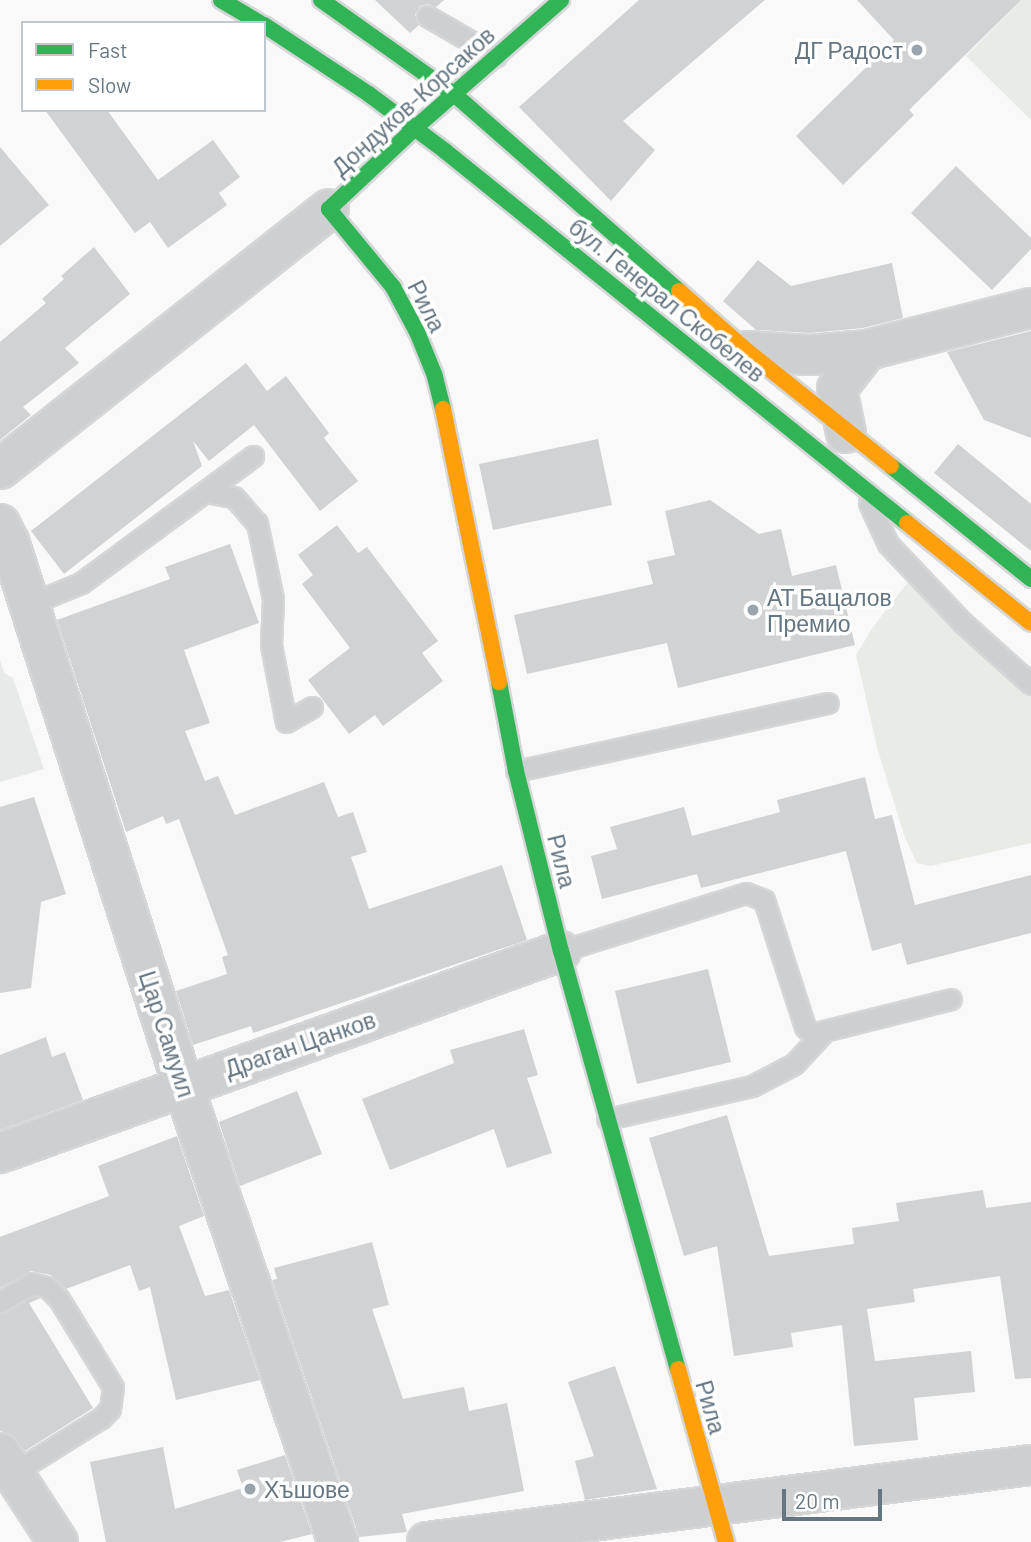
<!DOCTYPE html>
<meta charset="utf-8">
<style>
body{margin:0}
#map{position:relative;width:1031px;height:1542px;overflow:hidden;background:#f9f9f9;font-family:Barlow,sans-serif}
div>[style]{position:absolute}
.built>*{inset:0;background:#e8e9e9}
.green>*{inset:0;background:#e8ebe6}
.building>*{inset:0;background:#d0d2d3}
.roads{filter:drop-shadow(2px 0 #d5d6d7) drop-shadow(-2px 0 #d5d6d7) drop-shadow(0 2px #d5d6d7) drop-shadow(0 -2px #d5d6d7)}
.lane>*{height:19px;margin:-9.5px;padding:0 9.5px;transform-origin:9.5px;border-radius:9.5px;background:#cecfd0}
.street>*{height:38px;margin:-19px;padding:0 19px;transform-origin:19px;border-radius:19px;background:#cecfd0}
.fast>*{height:16px;margin:-8px;padding:0 8px;transform-origin:8px;border-radius:8px;background:#30b455}
.slow>*{height:16px;margin:-8px;padding:0 8px;transform-origin:8px;border-radius:8px;background:#ff9f0a}
.dots>*{width:19px;height:19px;translate:-50% -50%;box-sizing:border-box;border:4px solid #fff;border-radius:50%}
span{translate:-50% -50%;white-space:nowrap;text-align:center;line-height:1.15;-webkit-text-stroke:7px #fff;paint-order:stroke}
.poi-label{font-size:23px;color:#657683}
.right{translate:-100% -50%;text-align:right}
.left{translate:0 -50%;text-align:left}
.street-label{font-size:23px;color:#657683}
.legend{position:absolute;left:21px;top:21px;width:245px;height:91px;box-sizing:border-box;background:#fff;border:2px solid #c1c8cd;margin:0;padding:9px 12px;list-style:none;font-size:21px;color:#657683}
.legend li{display:flex;align-items:center;gap:14px;height:35px}
.legend b{width:35px;border:2px solid #c1c8cd}
.scale{position:absolute;left:782px;top:1489px;width:100px;height:32px;box-sizing:border-box;border:4px solid #657683;border-top:0;padding-left:9px;font-size:21px;line-height:24px;white-space:nowrap;color:#657683;-webkit-text-stroke:5px #fff;paint-order:stroke}
</style>
<div id="map">
<div class="built">
<i style="clip-path:polygon(0 660px,4px 673px,13px 678px,44px 769px,0 782px)"></i>
</div>
<div class="green">
<i style="clip-path:polygon(1021px 0,1031px 0,1031px 120px,966px 56px)"></i>
<i style="clip-path:polygon(908px 582px,1031px 697px,1031px 843px,931px 866px,917px 863px,905px 838px,878px 751px,856px 655px,873px 627px)"></i>
</div>
<div class="building">
<i style="clip-path:polygon(375px 0,444px 0,436px 7px,428px 4px,420px 6px,415px 15px,419px 25px,410px 33px)"></i>
<i style="clip-path:polygon(639px 0,765px 0,623px 121px,655px 150px,611px 201px,519px 107px)"></i>
<i style="clip-path:polygon(857px 0,1021px 0,909px 110px,914px 115px,843px 185px,796px 136px,894px 40px)"></i>
<i style="clip-path:polygon(45px 110px,107px 110px,158px 180px,213px 140px,240px 177px,219px 193px,227px 205px,168px 248px,150px 222px,135px 233px)"></i>
<i style="clip-path:polygon(0 147px,49px 205px,0 246px)"></i>
<i style="clip-path:polygon(956px 166px,1031px 238px,1031px 249px,992px 290px,911px 213px)"></i>
<i style="clip-path:polygon(94px 247px,130px 294px,65px 348px,79px 363px,23px 407px,31px 415px,0 440px,0 342px,46px 303px,42px 299px,64px 279px,61px 276px)"></i>
<i style="clip-path:polygon(758px 260px,791px 286px,892px 263px,903px 318px,863px 328px,810px 333px,756px 330px,723px 301px)"></i>
<i style="clip-path:polygon(1031px 331px,1031px 438px,984px 420px,947px 352px)"></i>
<i style="clip-path:polygon(246px 363px,267px 391px,286px 376px,329px 433px,324px 438px,358px 481px,320px 511px,254px 425px,209px 461px,193px 441px,202px 466px,64px 574px,31px 531px)"></i>
<i style="clip-path:polygon(598px 439px,612px 505px,493px 530px,479px 464px)"></i>
<i style="clip-path:polygon(958px 444px,1031px 504px,1031px 551px,934px 473px)"></i>
<i style="clip-path:polygon(710px 500px,759px 534px,781px 529px,792px 576px,836px 565px,855px 645px,678px 688px,667px 643px,527px 674px,514px 615px,653px 584px,647px 561px,675px 555px,665px 511px)"></i>
<i style="clip-path:polygon(337px 525px,358px 553px,367px 547px,438px 641px,422px 653px,443px 681px,383px 726px,375px 715px,349px 734px,308px 680px,350px 648px,302px 584px,313px 575px,298px 555px)"></i>
<i style="clip-path:polygon(230px 544px,259px 623px,184px 650px,210px 723px,185px 731px,205px 781px,218px 776px,235px 815px,324px 782px,338px 817px,353px 812px,367px 852px,351px 857px,369px 909px,502px 865px,527px 940px,253px 1033px,251px 1026px,193px 1045px,176px 991px,227px 974px,222px 957px,228px 955px,179px 819px,166px 824px,163px 816px,126px 832px,57px 620px,170px 579px,165px 567px)"></i>
<i style="clip-path:polygon(865px 777px,875px 819px,892px 815px,915px 905px,1031px 875px,1031px 933px,907px 965px,901px 943px,872px 951px,846px 851px,701px 888px,697px 874px,602px 899px,591px 856px,617px 849px,610px 827px,684px 807px,692px 836px,780px 812px,777px 800px)"></i>
<i style="clip-path:polygon(34px 797px,66px 894px,41px 902px,31px 988px,0 993px,0 807px)"></i>
<i style="clip-path:polygon(708px 969px,731px 1062px,637px 1084px,615px 991px)"></i>
<i style="clip-path:polygon(524px 1029px,538px 1075px,527px 1078px,552px 1153px,507px 1168px,494px 1129px,390px 1170px,362px 1099px,454px 1063px,450px 1050px)"></i>
<i style="clip-path:polygon(46px 1037px,52px 1057px,65px 1052px,83px 1100px,0 1130px,0 1055px)"></i>
<i style="clip-path:polygon(297px 1091px,322px 1154px,240px 1186px,219px 1122px)"></i>
<i style="clip-path:polygon(727px 1115px,769px 1256px,854px 1244px,852px 1228px,899px 1221px,896px 1203px,983px 1190px,986px 1208px,1031px 1202px,1031px 1378px,1015px 1379px,1000px 1276px,913px 1289px,915px 1302px,867px 1309px,875px 1361px,971px 1351px,975px 1392px,914px 1398px,918px 1440px,854px 1446px,842px 1325px,791px 1333px,793px 1347px,734px 1356px,717px 1246px,684px 1256px,649px 1138px)"></i>
<i style="clip-path:polygon(177px 1136px,204px 1216px,179px 1226px,205px 1296px,229px 1290px,260px 1380px,176px 1400px,150px 1287px,139px 1291px,130px 1265px,66px 1289px,51px 1275px,31px 1271px,0 1288px,0 1237px,109px 1196px,98px 1166px)"></i>
<i style="clip-path:polygon(372px 1242px,389px 1305px,372px 1309px,403px 1399px,464px 1387px,469px 1411px,507px 1403px,524px 1491px,402px 1514px,407px 1532px,359px 1537px,272px 1280px,277px 1279px,274px 1268px)"></i>
<i style="clip-path:polygon(34px 1296px,41px 1298px,29px 1303px,93px 1408px,25px 1451px,10px 1434px,0 1431px,0 1314px)"></i>
<i style="clip-path:polygon(615px 1366px,657px 1489px,585px 1500px,575px 1461px,594px 1456px,568px 1382px)"></i>
<i style="clip-path:polygon(163px 1447px,175px 1509px,243px 1488px,237px 1470px,285px 1455px,312px 1534px,280px 1542px,106px 1542px,90px 1462px)"></i>
</div>
<div class="roads">
<div class="lane">
<i style="left:427px;top:16px;width:80px;rotate:30.1deg"></i>
<i style="left:205px;top:492px;width:29px;rotate:10deg"></i>
<i style="left:234px;top:497px;width:35px;rotate:49deg"></i>
<i style="left:257px;top:523px;width:78px;rotate:78.1deg"></i>
<i style="left:273px;top:599px;width:46px;rotate:92.5deg"></i>
<i style="left:271px;top:645px;width:78px;rotate:79deg"></i>
<i style="left:286px;top:722px;width:30px;rotate:-30deg"></i>
<i style="left:869px;top:503px;width:45px;rotate:65.1deg"></i>
<i style="left:888px;top:544px;width:109px;rotate:46.5deg"></i>
<i style="left:963px;top:623px;width:91px;rotate:41.9deg"></i>
<i style="left:30px;top:604px;width:55px;rotate:-22.4deg"></i>
<i style="left:81px;top:583px;width:214px;rotate:-36.4deg"></i>
<i style="left:516px;top:771px;width:319px;rotate:-12.3deg"></i>
<i style="left:561px;top:951px;width:194px;rotate:-17.4deg"></i>
<i style="left:746px;top:893px;width:19px;rotate:21deg"></i>
<i style="left:764px;top:900px;width:133px;rotate:72.1deg"></i>
<i style="left:805px;top:1027px;width:10px;rotate:45deg"></i>
<i style="left:812px;top:1034px;width:143px;rotate:-14.1deg"></i>
<i style="left:607px;top:1119px;width:149px;rotate:-12.8deg"></i>
<i style="left:752px;top:1086px;width:47px;rotate:-27.6deg"></i>
<i style="left:794px;top:1064px;width:41px;rotate:-47deg"></i>
<i style="left:0;top:1302px;width:37px;rotate:-31deg"></i>
<i style="left:32px;top:1283px;width:16px;rotate:15deg"></i>
<i style="left:47px;top:1287px;width:17px;rotate:45deg"></i>
<i style="left:59px;top:1299px;width:103px;rotate:58.5deg"></i>
<i style="left:113px;top:1387px;width:22px;rotate:98deg"></i>
<i style="left:110px;top:1409px;width:13px;rotate:135deg"></i>
<i style="left:101px;top:1418px;width:104px;rotate:148deg"></i>
</div>
<div class="street">
<i style="left:747px;top:351px;width:63px;rotate:3.6deg"></i>
<i style="left:810px;top:355px;width:57px;rotate:-5deg"></i>
<i style="left:867px;top:350px;width:169px;rotate:-14.4deg"></i>
<i style="left:846px;top:433px;width:45px;rotate:-101.6deg"></i>
<i style="left:837px;top:389px;width:49px;rotate:-52.4deg"></i>
<i style="left:0;top:469px;width:419px;rotate:-38.3deg"></i>
<i style="left:0;top:524px;width:22px;rotate:63deg"></i>
<i style="left:10px;top:544px;width:568px;rotate:72.27deg"></i>
<i style="left:183px;top:1085px;width:483px;rotate:71.3deg"></i>
<i style="left:0;top:1153px;width:596px;rotate:-19.8deg"></i>
<i style="left:0;top:1453px;width:106px;rotate:56.9deg"></i>
<i style="left:427px;top:1542px;width:609px;rotate:-7.27deg"></i>
</div>
<div class="fast">
<i style="left:221px;top:0;width:45px;rotate:30.5deg"></i>
<i style="left:321px;top:0;width:163px;rotate:35.3deg"></i>
<i style="left:454px;top:94px;width:299px;rotate:41.2deg"></i>
<i style="left:264px;top:25px;width:127px;rotate:33.4deg"></i>
<i style="left:370px;top:95px;width:94px;rotate:36.7deg"></i>
<i style="left:445px;top:151px;width:593px;rotate:38.84deg"></i>
<i style="left:443px;top:409px;width:34px;rotate:-104deg"></i>
<i style="left:435px;top:376px;width:48px;rotate:-112.2deg"></i>
<i style="left:417px;top:332px;width:51px;rotate:-118.1deg"></i>
<i style="left:393px;top:287px;width:101px;rotate:-129.4deg"></i>
<i style="left:329px;top:209px;width:118px;rotate:-43.3deg"></i>
<i style="left:415px;top:128px;width:194px;rotate:-41.2deg"></i>
<i style="left:891px;top:466px;width:180px;rotate:38.9deg"></i>
<i style="left:499px;top:682px;width:91px;rotate:79.2deg"></i>
<i style="left:516px;top:771px;width:186px;rotate:76deg"></i>
<i style="left:561px;top:951px;width:434px;rotate:74.4deg"></i>
</div>
<div class="slow">
<i style="left:679px;top:291px;width:91px;rotate:41.4deg"></i>
<i style="left:747px;top:351px;width:184px;rotate:38.6deg"></i>
<i style="left:443px;top:409px;width:279px;rotate:78.4deg"></i>
<i style="left:907px;top:523px;width:159px;rotate:38.9deg"></i>
<i style="left:678px;top:1369px;width:180px;rotate:74.5deg"></i>
</div>
</div>
<div class="dots">
<i style="left:917px;top:50px;background:#99a4ac"></i>
<i style="left:753px;top:610px;background:#99a4ac"></i>
<i style="left:250px;top:1489px;background:#99a4ac"></i>
</div>
<div class="poi-label">
<span class="right" style="left:903px;top:50px">ДГ Радост</span>
<span class="left" style="left:767px;top:610px">АТ Бацалов<br>Премио</span>
<span class="left" style="left:264px;top:1489px">Хъшове</span>
</div>
<div class="street-label">
<span style="left:413px;top:101px;rotate:-42deg">Дондуков-Корсаков</span>
<span style="left:667px;top:300px;rotate:39deg">бул. Генерал Скобелев</span>
<span style="left:427px;top:306px;rotate:63deg">Рила</span>
<span style="left:562px;top:861px;rotate:76deg">Рила</span>
<span style="left:167px;top:1034px;rotate:72deg">Цар Самуил</span>
<span style="left:300px;top:1044px;rotate:-19deg">Драган Цанков</span>
<span style="left:711px;top:1407px;rotate:74deg">Рила</span>
</div>
<ul class="legend">
<li><b style="height:9px;background:#30b455"></b>Fast</li>
<li><b style="height:9px;background:#ff9f0a"></b>Slow</li>
</ul>
<div class="scale">20 m</div>
</div>
